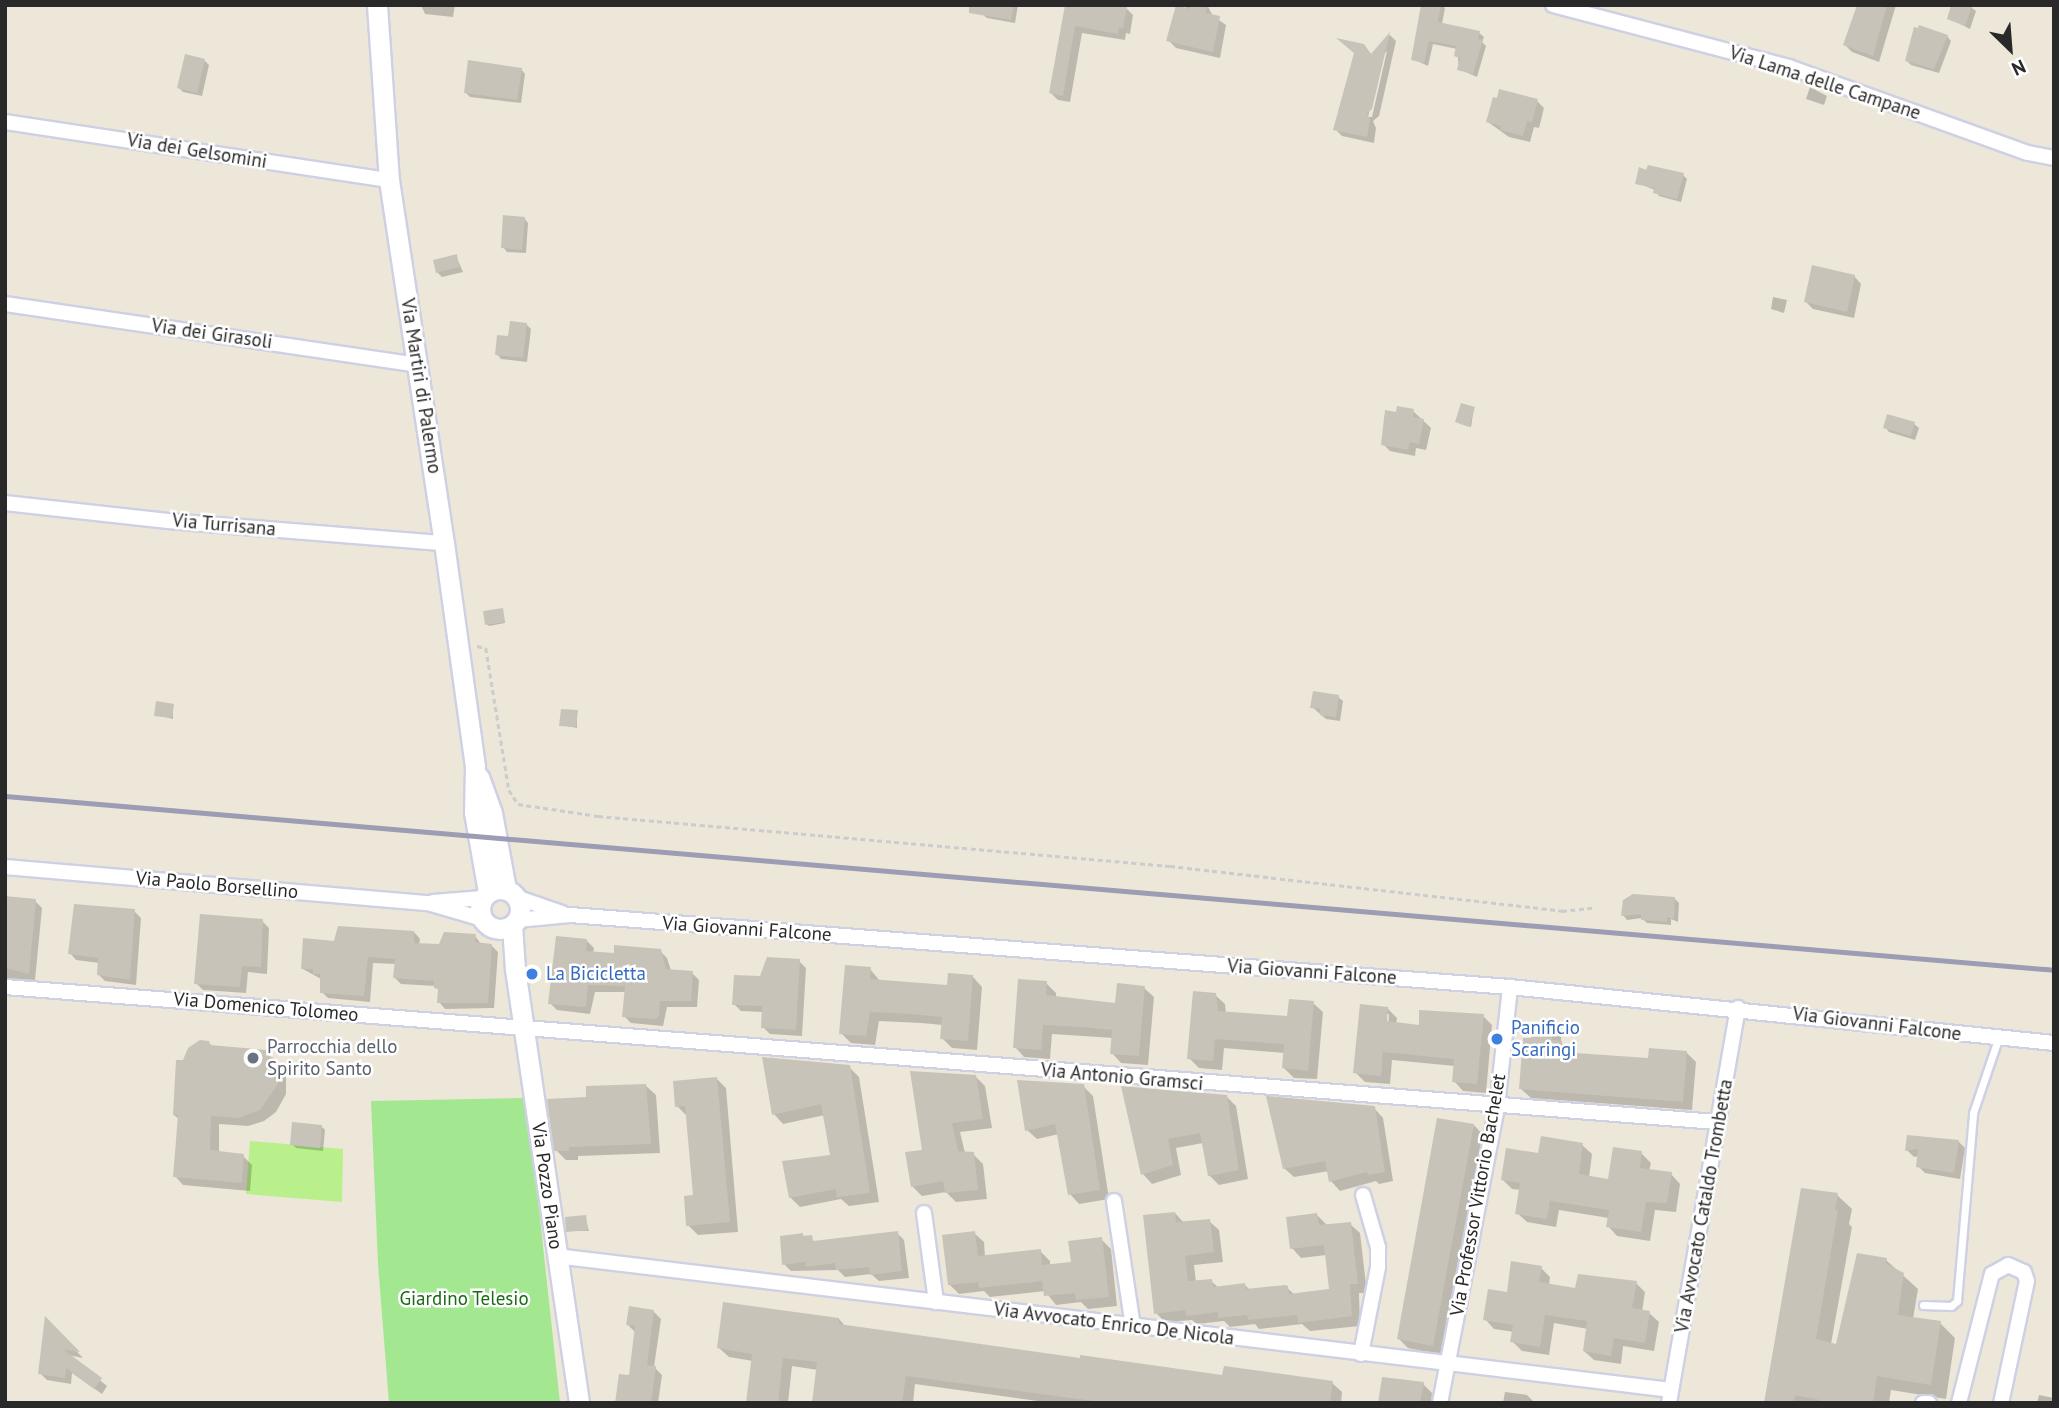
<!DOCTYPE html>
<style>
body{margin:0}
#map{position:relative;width:2059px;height:1408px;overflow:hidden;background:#ece7d9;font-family:"PT Sans",sans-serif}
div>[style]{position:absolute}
.green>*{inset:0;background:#a4e791}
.pitch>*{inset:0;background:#b9f08c}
.shadow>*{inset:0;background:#0003}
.building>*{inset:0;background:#c7c3b9}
.path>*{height:2.5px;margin-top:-1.25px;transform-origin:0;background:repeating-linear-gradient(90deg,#ccc 0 5px,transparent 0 8.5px)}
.roads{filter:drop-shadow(2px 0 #ced0e3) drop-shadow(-2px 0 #ced0e3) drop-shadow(0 2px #ced0e3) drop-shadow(0 -2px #ced0e3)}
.lane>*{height:7px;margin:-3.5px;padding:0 3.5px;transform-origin:3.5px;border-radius:3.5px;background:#fff}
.street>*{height:14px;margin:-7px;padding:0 7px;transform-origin:7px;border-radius:7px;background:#fff}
.secondary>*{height:19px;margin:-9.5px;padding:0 9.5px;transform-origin:9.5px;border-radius:9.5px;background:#fff}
.secondary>.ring{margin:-9.5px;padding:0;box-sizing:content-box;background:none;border:19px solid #fff;border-radius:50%}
.rail>*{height:5px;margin:-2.5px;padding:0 2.5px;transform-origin:2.5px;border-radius:2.5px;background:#9c9cb5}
.dots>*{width:19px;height:19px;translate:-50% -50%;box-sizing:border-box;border:4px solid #fff;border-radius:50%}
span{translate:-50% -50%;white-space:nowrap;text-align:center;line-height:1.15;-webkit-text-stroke:5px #fff;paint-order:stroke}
.street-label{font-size:19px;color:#292929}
.shop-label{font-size:19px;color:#366cbe}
.left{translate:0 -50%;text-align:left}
.worship-label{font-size:19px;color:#5b616d}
.park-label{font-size:19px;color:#1b6a14}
.frame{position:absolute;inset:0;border:7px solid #292929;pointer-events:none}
.north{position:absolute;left:1975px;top:14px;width:70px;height:70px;-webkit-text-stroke:5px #fff;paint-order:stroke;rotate:155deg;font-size:19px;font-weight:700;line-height:28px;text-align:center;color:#292929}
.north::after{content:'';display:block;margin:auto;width:24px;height:32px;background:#292929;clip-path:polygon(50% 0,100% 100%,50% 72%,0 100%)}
</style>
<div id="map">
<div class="green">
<i style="clip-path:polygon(527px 1098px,560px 1403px,389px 1403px,378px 1264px,371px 1101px)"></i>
</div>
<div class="pitch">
<i style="clip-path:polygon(250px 1141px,343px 1149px,342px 1202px,246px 1194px)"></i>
</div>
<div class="shadow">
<i style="clip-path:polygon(421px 5px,455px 5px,453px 17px,425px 14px)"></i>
<i style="clip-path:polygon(984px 5px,1018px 5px,1015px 23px,987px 18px,982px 14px)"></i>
<i style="clip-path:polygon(1066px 5px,1108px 5px,1126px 8px,1133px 15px,1130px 34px,1126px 33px,1125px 40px,1082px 33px,1070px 102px,1058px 100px,1051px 93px)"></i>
<i style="clip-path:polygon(1191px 5px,1207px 5px,1213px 16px,1226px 25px,1220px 58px,1176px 48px,1168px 40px,1182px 9px)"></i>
<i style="clip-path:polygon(1427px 5px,1442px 5px,1445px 8px,1442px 24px,1479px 33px,1484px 37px,1482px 42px,1486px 46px,1477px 77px,1459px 69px,1457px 49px,1433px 44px,1428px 66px,1413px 59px)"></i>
<i style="clip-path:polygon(1859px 5px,1896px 5px,1879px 62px,1852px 52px,1845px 45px)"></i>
<i style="clip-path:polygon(1968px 5px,1976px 11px,1970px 29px,1949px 18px)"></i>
<i style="clip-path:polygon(evenodd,1390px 35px,1396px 41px,1379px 116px,1373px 121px,1376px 128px,1374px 143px,1342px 136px,1335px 129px,1363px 46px,1372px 55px,1390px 35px,1387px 51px,1372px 117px,1368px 117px,1383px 55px,1387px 51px)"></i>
<i style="clip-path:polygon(1947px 36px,1951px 41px,1939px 73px,1911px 65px,1907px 61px)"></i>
<i style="clip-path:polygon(186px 56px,205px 61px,209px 65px,202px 96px,183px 92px,179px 88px)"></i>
<i style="clip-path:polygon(521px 69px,525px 74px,521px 103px,470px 97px,466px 93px)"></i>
<i style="clip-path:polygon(1810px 87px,1827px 96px,1824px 105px,1806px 99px)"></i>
<i style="clip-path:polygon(1537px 101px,1544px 108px,1539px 128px,1534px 127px,1530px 142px,1509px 137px,1488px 122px)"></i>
<i style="clip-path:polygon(1683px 175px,1687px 179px,1681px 202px,1659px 196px,1655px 190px,1637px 183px)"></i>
<i style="clip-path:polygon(524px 218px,528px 223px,526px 253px,507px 252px,503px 247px)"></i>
<i style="clip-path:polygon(456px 256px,463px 272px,442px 277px,437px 272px)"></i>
<i style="clip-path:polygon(1854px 276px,1861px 284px,1854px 318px,1813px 309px,1806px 302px)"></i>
<i style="clip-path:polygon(1773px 297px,1787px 300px,1784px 313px,1771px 309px)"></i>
<i style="clip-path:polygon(527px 325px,531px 329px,527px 362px,501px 359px,497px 354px)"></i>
<i style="clip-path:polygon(1474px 408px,1471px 427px,1457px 422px)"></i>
<i style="clip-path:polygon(1413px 411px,1431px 428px,1426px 450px,1416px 448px,1415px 456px,1390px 451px,1383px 444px,1397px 414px)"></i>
<i style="clip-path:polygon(1914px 424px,1919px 428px,1915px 440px,1889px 432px,1885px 427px)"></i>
<i style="clip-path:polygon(502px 610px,505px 623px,489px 626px,487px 624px)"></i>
<i style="clip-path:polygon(1338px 697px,1343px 701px,1340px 721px,1326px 719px,1312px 707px)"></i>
<i style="clip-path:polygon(173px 705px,173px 719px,156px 715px)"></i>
<i style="clip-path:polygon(577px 712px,577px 728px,561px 725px)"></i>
<i style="clip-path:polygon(5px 898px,35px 901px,42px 908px,35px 980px,5px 978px)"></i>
<i style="clip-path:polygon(1674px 898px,1679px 903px,1678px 922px,1671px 919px,1671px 925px,1647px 923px,1642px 918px,1627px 920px,1623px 915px)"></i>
<i style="clip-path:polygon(134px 911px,141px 918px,136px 985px,105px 981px,99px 975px,100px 963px,76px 960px,70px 953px)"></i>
<i style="clip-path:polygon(262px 921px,269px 928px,267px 974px,248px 972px,246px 993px,203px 990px,196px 983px)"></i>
<i style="clip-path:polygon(414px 932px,420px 939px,419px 945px,440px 946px,475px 936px,481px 944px,491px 945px,498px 952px,494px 1008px,445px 1009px,439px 1002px,440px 991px,436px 986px,401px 984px,395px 978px,397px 964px,373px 963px,370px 1002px,328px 998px,322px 992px,321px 979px,303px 969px,335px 942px)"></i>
<i style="clip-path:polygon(587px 941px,594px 948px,593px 953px,615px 955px,660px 951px,667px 958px,671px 971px,692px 973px,699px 980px,697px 1007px,667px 1007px,663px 1026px,631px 1023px,624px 1016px,626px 992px,595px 992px,590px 1014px,557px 1010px,550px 1003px)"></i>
<i style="clip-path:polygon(799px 961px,806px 968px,802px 1036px,770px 1034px,763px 1027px,763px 1012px,741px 1011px,734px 1004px,761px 978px)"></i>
<i style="clip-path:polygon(870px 969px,880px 981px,948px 987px,973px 977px,982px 987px,977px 1050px,952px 1048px,942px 1038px,943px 1025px,921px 1023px,879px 1021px,875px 1045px,851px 1043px,841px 1033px)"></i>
<i style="clip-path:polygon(1046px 983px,1056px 993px,1056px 998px,1117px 1005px,1144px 988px,1154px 997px,1148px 1065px,1121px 1063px,1112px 1053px,1113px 1038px,1052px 1034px,1050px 1059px,1024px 1057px,1015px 1047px)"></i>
<i style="clip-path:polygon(1215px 995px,1225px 1004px,1226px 1013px,1289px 1018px,1313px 1003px,1323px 1012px,1317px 1079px,1294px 1078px,1284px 1068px,1285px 1053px,1224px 1048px,1222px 1070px,1199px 1068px,1189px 1058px)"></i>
<i style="clip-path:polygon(evenodd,1387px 1008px,1397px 1018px,1396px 1024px,1421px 1026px,1483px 1016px,1492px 1025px,1486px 1093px,1463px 1091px,1454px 1081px,1455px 1066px,1392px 1060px,1390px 1084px,1365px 1082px,1355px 1072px,1387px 1008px,1385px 1014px,1389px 1014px,1388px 1030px,1385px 1014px)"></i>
<i style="clip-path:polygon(1552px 1026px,1561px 1035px,1561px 1042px,1570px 1054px,1649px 1060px,1686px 1052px,1696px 1062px,1692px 1110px,1531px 1098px,1521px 1089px,1533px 1040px)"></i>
<i style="clip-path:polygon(209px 1043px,213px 1047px,265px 1052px,286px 1073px,286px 1094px,276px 1112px,264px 1121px,248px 1126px,219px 1124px,219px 1153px,243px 1156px,252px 1165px,250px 1191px,183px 1185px,175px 1176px,180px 1120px,174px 1115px,184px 1061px)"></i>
<i style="clip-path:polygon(849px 1067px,859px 1077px,879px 1202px,849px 1206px,841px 1199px,800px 1207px,790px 1197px,832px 1156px,825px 1115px,783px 1124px,774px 1114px)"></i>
<i style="clip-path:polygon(975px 1076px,985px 1086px,992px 1128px,960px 1132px,965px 1153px,973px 1154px,983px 1164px,987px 1199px,956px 1202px,946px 1192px,922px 1196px,912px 1186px,924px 1151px)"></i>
<i style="clip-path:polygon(716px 1078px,726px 1088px,738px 1232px,698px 1235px,688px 1225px,695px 1197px,687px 1116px,677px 1106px)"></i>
<i style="clip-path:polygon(646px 1086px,656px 1095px,660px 1153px,578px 1156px,578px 1160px,566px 1160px,556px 1150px,588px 1099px)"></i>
<i style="clip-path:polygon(1083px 1086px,1093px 1096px,1109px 1199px,1079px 1204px,1070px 1194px,1059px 1134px,1037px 1139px,1027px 1130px)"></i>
<i style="clip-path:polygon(1123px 1088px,1226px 1096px,1236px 1106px,1248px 1179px,1219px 1185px,1209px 1175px,1203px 1143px,1176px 1148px,1181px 1175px,1152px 1184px,1143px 1174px)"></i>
<i style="clip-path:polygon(1374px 1108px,1383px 1118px,1393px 1181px,1379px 1184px,1376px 1181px,1340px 1191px,1331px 1181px,1329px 1171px,1294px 1177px,1284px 1168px)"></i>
<i style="clip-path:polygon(1474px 1125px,1483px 1135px,1442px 1355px,1408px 1348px,1399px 1339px)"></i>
<i style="clip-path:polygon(322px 1127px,325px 1130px,323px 1151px,296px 1148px,292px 1144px)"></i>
<i style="clip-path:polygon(1958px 1141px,1965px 1148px,1960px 1179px,1925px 1173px,1918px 1166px,1919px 1156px,1914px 1157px,1907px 1150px)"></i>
<i style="clip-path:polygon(1582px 1145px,1592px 1154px,1589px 1178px,1610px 1181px,1641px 1153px,1651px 1163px,1649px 1171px,1671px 1174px,1680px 1184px,1676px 1212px,1655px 1210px,1650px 1241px,1617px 1236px,1608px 1226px,1609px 1218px,1559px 1210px,1556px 1227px,1527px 1222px,1517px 1213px,1521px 1190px,1512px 1189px,1503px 1180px,1540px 1155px)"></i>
<i style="clip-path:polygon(1837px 1195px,1852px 1209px,1849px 1224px,1852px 1227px,1831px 1344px,1837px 1346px,1886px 1260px,1918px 1289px,1913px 1319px,1940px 1323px,1955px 1338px,1946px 1399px,1891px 1390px,1889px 1403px,1766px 1403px)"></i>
<i style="clip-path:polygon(1175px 1213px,1184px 1223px,1209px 1221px,1219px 1230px,1223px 1262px,1194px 1265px,1196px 1282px,1211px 1281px,1219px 1288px,1245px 1285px,1250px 1290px,1287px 1288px,1295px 1295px,1331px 1291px,1326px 1255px,1301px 1258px,1292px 1248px,1317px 1215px,1327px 1225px,1350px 1224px,1360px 1233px,1367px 1293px,1359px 1293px,1360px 1326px,1310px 1331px,1302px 1324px,1259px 1329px,1255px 1324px,1230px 1327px,1224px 1321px,1197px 1324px,1192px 1320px,1165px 1322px,1156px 1313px)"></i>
<i style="clip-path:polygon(585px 1217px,589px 1231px,568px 1231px)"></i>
<i style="clip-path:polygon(897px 1233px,904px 1240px,909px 1278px,879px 1281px,871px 1274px,845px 1277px,838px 1270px,791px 1271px,784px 1264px,802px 1235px,816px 1242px)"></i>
<i style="clip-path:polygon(974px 1233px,984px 1242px,985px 1257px,1040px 1251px,1050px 1261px,1050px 1266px,1073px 1264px,1101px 1239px,1111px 1249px,1117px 1306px,1088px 1309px,1081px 1302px,1056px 1305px,1045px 1291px,990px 1297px,984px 1291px,959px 1294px,949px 1284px)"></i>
<i style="clip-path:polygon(1541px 1268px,1550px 1277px,1549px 1285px,1576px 1290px,1636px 1283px,1645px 1292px,1642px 1312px,1649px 1313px,1659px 1322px,1654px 1351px,1623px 1346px,1621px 1364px,1594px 1360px,1584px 1351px,1588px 1329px,1554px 1323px,1549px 1355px,1522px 1351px,1512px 1341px,1514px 1332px,1494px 1329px,1485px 1319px,1508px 1294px)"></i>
<i style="clip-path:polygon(654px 1312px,661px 1319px,654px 1367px,662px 1375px,658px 1403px,617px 1403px,630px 1377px,636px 1333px,628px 1325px)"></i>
<i style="clip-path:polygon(839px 1319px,846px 1327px,1081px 1360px,1224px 1377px,1332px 1383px,1342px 1392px,1341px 1403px,1052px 1403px,915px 1384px,913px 1403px,813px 1403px,818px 1370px,792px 1366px,788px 1403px,748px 1403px,753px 1361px,729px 1357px,719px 1348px)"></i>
<i style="clip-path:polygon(46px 1320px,83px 1358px,68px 1355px,107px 1386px,102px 1394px,72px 1373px,71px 1384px,47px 1380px,40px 1373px)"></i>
<i style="clip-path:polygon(1423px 1384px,1432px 1393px,1431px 1403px,1379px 1403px)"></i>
<i style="clip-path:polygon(1505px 1392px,1527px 1395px,1535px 1403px,1503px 1403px)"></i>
<i style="clip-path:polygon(2039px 1395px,2054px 1398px,2054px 1403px,2037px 1403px)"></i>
</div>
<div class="building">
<i style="clip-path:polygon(969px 5px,1014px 5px,1011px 20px,969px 13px)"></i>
<i style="clip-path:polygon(1065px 5px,1127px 7px,1123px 28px,1119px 27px,1118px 34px,1075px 26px,1063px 96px,1049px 93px)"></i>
<i style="clip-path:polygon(1176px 5px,1189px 9px,1190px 5px,1207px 5px,1206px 13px,1220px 16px,1213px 52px,1166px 41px)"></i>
<i style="clip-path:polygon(1421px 5px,1441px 5px,1438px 22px,1480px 31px,1478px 39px,1483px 40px,1473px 74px,1457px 70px,1460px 58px,1454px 56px,1456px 46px,1429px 41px,1424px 63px,1411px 60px)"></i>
<i style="clip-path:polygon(1857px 5px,1887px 5px,1873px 56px,1843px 45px)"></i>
<i style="clip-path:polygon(1951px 5px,1972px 5px,1965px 26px,1947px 19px)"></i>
<i style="clip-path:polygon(1919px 25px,1948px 35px,1934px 69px,1905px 61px,1914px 27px,1918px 28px)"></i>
<i style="clip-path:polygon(1390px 32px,1372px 109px,1367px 113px,1370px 120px,1367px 137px,1333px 130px,1354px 53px,1336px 38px,1364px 44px,1371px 54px)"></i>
<i style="clip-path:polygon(185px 54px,205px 59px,197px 93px,177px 88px)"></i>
<i style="clip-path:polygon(468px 60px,522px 68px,517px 100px,464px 93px)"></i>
<i style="clip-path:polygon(1499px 89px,1538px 99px,1532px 122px,1527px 121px,1523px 136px,1500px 130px,1501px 126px,1486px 122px,1493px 97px,1497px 98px)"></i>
<i style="clip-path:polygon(1648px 165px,1684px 173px,1677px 199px,1653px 193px,1654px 188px,1635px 184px,1639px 167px,1646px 170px)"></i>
<i style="clip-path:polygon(503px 215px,525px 217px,522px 250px,501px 248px)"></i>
<i style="clip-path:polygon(457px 254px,459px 267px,436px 273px,433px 260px)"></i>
<i style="clip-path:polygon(1812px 265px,1855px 275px,1847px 312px,1804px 302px)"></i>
<i style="clip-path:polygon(510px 321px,527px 323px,523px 358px,495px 355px,497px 335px,508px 336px)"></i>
<i style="clip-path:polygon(1461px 403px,1475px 407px,1469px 427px,1455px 422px)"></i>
<i style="clip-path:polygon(1397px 406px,1414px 409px,1413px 417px,1424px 419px,1419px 444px,1410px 442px,1408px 450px,1381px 445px,1385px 410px,1396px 412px)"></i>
<i style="clip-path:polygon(1887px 414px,1915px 422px,1911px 436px,1883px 428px)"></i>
<i style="clip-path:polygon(503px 608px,505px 622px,485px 625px,483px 611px)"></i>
<i style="clip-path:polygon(1313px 691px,1339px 695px,1336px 717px,1320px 715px,1320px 709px,1310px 708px)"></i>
<i style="clip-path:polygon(156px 701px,174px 704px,172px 718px,154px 716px)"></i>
<i style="clip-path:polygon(561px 709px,578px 710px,576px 727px,559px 726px)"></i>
<i style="clip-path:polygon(1633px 894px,1675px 897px,1674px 919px,1667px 917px,1667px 922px,1641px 920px,1641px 914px,1621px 916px,1623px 900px)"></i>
<i style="clip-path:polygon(5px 896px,36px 899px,29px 974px,5px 968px)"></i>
<i style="clip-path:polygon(74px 904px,135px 909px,130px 980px,97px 975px,98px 958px,68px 954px)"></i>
<i style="clip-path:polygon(200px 914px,263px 919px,261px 967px,242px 966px,240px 987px,194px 984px)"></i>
<i style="clip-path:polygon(338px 926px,414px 931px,414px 943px,439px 944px,444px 932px,476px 934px,475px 942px,492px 944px,488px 1003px,437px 1003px,438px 989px,434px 988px,434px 981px,393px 978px,395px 959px,368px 957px,364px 996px,320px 993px,320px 974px,313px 974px,313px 969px,301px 969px,303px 938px,334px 941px)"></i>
<i style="clip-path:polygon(556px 936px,587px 939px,586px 951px,614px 953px,614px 945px,661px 949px,666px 969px,693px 971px,691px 1001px,660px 1001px,659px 1016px,655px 1019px,622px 1017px,625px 986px,588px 985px,586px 1006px,583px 1007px,548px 1004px)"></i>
<i style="clip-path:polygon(767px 957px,800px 959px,796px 1030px,761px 1028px,762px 1006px,732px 1005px,734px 975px,760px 976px)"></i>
<i style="clip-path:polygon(845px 965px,871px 967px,870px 979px,947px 985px,948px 973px,973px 975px,968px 1041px,940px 1039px,942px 1017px,910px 1014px,870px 1012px,866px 1036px,839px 1034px)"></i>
<i style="clip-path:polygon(1018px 979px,1047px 981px,1046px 995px,1115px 1003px,1117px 983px,1145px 986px,1139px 1056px,1110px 1054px,1112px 1030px,1083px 1027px,1043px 1025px,1041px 1050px,1013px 1048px)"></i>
<i style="clip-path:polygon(1193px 991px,1216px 993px,1218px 1011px,1287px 1016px,1289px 999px,1314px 1001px,1308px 1071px,1282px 1068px,1284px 1044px,1215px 1039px,1213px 1061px,1187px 1059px)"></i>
<i style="clip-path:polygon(1360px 1004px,1388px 1007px,1387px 1021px,1419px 1025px,1419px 1010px,1484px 1014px,1477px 1084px,1452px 1082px,1454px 1059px,1383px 1052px,1381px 1076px,1353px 1073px)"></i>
<i style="clip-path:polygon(1532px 1023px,1552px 1024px,1552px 1040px,1562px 1041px,1561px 1052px,1648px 1058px,1649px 1048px,1687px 1051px,1683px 1102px,1519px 1089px,1523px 1038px,1531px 1038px)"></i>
<i style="clip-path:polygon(200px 1040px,209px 1041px,210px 1045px,266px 1050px,266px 1055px,274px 1058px,280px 1066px,278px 1084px,260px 1110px,238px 1118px,211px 1116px,210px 1150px,244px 1154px,242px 1183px,173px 1177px,178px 1115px,173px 1115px,176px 1060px,183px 1060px,188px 1048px)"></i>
<i style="clip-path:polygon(762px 1057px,850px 1065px,870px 1193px,837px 1197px,836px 1189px,789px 1198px,782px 1161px,830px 1155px,821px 1104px,772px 1115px)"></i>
<i style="clip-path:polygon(910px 1071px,976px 1075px,983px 1119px,952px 1123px,958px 1151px,974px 1152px,978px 1190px,945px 1193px,943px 1181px,911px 1187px,905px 1152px,922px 1150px)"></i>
<i style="clip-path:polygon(717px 1077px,730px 1222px,686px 1226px,684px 1196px,693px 1195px,685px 1106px,675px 1107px,673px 1081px)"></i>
<i style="clip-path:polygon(1017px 1080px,1084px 1084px,1100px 1190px,1068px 1195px,1055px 1124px,1025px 1131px)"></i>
<i style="clip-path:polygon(646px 1084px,651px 1144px,569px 1147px,569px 1151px,554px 1151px,547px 1099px,586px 1097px,586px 1086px)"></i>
<i style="clip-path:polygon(1121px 1086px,1227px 1095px,1239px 1170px,1208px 1176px,1200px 1133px,1168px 1139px,1173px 1165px,1141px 1175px)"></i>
<i style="clip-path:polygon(1266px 1096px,1375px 1106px,1385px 1172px,1368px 1175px,1367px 1172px,1329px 1182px,1325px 1161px,1283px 1169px)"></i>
<i style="clip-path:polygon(1437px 1118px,1474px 1124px,1433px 1346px,1397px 1339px)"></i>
<i style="clip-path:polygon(292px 1122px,322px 1125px,320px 1148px,290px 1145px)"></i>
<i style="clip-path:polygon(1907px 1135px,1959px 1140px,1954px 1173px,1916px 1167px,1918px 1149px,1905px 1151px)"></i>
<i style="clip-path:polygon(1541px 1136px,1583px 1143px,1579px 1174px,1608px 1179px,1613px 1147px,1642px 1151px,1640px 1168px,1672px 1172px,1667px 1203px,1646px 1202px,1641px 1232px,1606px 1227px,1609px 1210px,1550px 1201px,1547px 1219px,1515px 1214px,1520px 1183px,1501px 1180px,1506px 1148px,1538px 1153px)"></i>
<i style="clip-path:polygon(1801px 1188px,1838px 1193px,1835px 1210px,1838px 1210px,1816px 1339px,1836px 1344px,1857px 1253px,1887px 1258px,1886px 1264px,1904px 1273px,1898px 1315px,1941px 1321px,1931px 1385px,1877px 1376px,1873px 1403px,1820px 1403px,1820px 1400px,1795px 1395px,1793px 1403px,1764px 1403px)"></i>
<i style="clip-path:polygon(1175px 1212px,1176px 1222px,1210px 1219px,1214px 1252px,1185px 1256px,1188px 1281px,1212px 1279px,1213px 1287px,1245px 1283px,1246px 1289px,1285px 1285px,1288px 1286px,1289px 1294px,1329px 1289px,1324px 1245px,1290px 1249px,1286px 1217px,1317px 1213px,1319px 1225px,1351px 1222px,1358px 1284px,1350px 1284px,1352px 1316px,1298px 1323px,1297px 1315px,1248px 1320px,1247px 1315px,1218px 1318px,1218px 1312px,1186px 1316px,1185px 1310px,1154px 1314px,1143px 1215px)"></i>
<i style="clip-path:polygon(586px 1215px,588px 1230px,566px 1232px,565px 1217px)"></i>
<i style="clip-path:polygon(898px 1231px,902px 1271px,870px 1275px,869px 1267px,836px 1270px,835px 1263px,806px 1267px,805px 1262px,782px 1265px,780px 1236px,803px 1233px,803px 1236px,812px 1235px,813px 1241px)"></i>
<i style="clip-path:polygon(975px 1231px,978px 1256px,1041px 1249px,1042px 1265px,1071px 1262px,1068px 1241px,1102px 1237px,1109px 1297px,1076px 1300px,1075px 1293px,1044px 1296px,1042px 1281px,979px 1288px,978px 1282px,948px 1285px,942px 1235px)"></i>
<i style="clip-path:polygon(1511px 1261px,1542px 1266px,1539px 1282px,1575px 1288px,1578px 1274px,1637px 1281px,1632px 1308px,1650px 1311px,1645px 1343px,1614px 1338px,1611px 1356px,1583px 1351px,1587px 1321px,1545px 1315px,1540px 1347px,1510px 1342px,1513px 1325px,1483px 1320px,1488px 1289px,1507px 1292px)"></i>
<i style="clip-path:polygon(723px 1302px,839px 1318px,839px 1324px,1080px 1358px,1080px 1355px,1222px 1375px,1224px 1366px,1333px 1381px,1330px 1403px,1109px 1403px,906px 1376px,902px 1403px,812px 1403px,817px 1362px,783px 1358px,778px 1403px,746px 1403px,752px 1354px,717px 1348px)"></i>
<i style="clip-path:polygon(629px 1306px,654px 1310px,647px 1365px,656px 1366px,651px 1403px,615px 1403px,619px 1374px,629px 1375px,635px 1326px,626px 1325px)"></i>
<i style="clip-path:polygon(45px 1316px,80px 1352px,64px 1350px,102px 1378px,94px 1389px,66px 1368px,65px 1378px,38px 1374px)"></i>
<i style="clip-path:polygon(1382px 1377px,1424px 1382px,1420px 1403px,1378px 1403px)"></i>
</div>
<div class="path">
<i style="left:477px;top:646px;width:9px;rotate:13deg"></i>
<i style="left:486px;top:648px;width:144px;rotate:80.8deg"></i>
<i style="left:509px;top:790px;width:17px;rotate:57deg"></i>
<i style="left:518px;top:804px;width:81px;rotate:8.5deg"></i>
<i style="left:598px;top:816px;width:574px;rotate:5deg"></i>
<i style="left:1170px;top:866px;width:395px;rotate:6.5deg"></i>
<i style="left:1562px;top:911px;width:31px;rotate:-6deg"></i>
</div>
<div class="roads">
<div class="lane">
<i style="left:1923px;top:1305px;width:28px;rotate:2deg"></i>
<i style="left:1951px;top:1306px;width:8px;rotate:-40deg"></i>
<i style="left:1957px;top:1301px;width:189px;rotate:-85.1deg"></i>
<i style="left:1973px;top:1113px;width:78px;rotate:-71.3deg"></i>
</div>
<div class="street">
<i style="left:1553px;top:5px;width:244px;rotate:14.7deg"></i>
<i style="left:1789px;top:67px;width:254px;rotate:19.8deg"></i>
<i style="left:2028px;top:153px;width:26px;rotate:11deg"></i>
<i style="left:5px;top:122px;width:388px;rotate:8.6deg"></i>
<i style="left:5px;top:304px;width:417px;rotate:8.4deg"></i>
<i style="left:5px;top:503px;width:164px;rotate:6.3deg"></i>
<i style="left:168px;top:521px;width:277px;rotate:4.6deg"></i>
<i style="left:5px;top:867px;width:425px;rotate:4.9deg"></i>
<i style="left:428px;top:903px;width:56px;rotate:16.5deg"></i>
<i style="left:516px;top:897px;width:49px;rotate:19.2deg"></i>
<i style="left:433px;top:902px;width:50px;rotate:-4.6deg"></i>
<i style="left:517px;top:920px;width:53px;rotate:-5.4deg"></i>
<i style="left:570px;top:915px;width:943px;rotate:4.38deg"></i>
<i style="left:1510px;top:987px;width:547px;rotate:5.88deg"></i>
<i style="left:5px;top:987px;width:1718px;rotate:4.51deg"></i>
<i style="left:1114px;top:1201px;width:126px;rotate:81.4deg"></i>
<i style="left:924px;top:1213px;width:90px;rotate:82.3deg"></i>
<i style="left:556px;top:1256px;width:1123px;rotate:6.85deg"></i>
<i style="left:1361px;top:1354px;width:89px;rotate:-78.9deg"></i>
<i style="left:1378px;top:1267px;width:20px;rotate:-90deg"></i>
<i style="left:1378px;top:1247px;width:54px;rotate:-106.1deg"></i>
<i style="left:1440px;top:1403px;width:301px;rotate:-79.1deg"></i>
<i style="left:1497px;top:1107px;width:121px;rotate:-83.8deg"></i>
<i style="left:1669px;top:1403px;width:401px;rotate:-80.1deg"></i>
<i style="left:1923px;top:1403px;width:6px"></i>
<i style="left:1959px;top:1403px;width:133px;rotate:-75.7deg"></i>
<i style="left:1992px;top:1274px;width:18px;rotate:-29deg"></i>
<i style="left:2008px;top:1265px;width:17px;rotate:24deg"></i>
<i style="left:2024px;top:1272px;width:9px;rotate:72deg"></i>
<i style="left:2027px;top:1281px;width:125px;rotate:102deg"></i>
</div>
<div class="secondary">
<i style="left:377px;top:5px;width:175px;rotate:86.1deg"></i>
<i style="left:389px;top:180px;width:367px;rotate:81.4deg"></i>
<i style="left:444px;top:543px;width:225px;rotate:82.1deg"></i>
<i style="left:475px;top:766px;width:46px;rotate:91.2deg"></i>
<i style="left:474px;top:812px;width:81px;rotate:80.1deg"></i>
<i style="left:479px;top:777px;width:38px;rotate:70deg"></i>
<i style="left:492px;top:813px;width:77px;rotate:79.6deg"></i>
<i class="ring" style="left:480px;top:889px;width:21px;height:21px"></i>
<i style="left:512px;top:925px;width:44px;rotate:86.1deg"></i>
<i style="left:515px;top:969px;width:439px;rotate:81.6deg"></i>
</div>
</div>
<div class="rail">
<i style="left:5px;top:796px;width:2056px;rotate:4.85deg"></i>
</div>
<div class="dots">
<i style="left:532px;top:974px;background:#3f7fe0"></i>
<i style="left:1497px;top:1039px;background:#3f7fe0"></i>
<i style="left:253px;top:1058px;background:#6b7280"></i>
</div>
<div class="street-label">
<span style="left:1825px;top:83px;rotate:18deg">Via Lama delle Campane</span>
<span style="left:197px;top:151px;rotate:9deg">Via dei Gelsomini</span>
<span style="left:212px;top:334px;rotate:8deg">Via dei Girasoli</span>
<span style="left:421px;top:386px;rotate:81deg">Via Martiri di Palermo</span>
<span style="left:224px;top:525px;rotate:5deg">Via Turrisana</span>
<span style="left:217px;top:885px;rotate:5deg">Via Paolo Borsellino</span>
<span style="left:747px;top:929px;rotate:4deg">Via Giovanni Falcone</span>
<span style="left:1312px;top:972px;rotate:4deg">Via Giovanni Falcone</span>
<span style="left:266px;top:1007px;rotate:5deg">Via Domenico Tolomeo</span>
<span style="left:1877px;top:1024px;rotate:7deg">Via Giovanni Falcone</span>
<span style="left:1122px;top:1077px;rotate:5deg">Via Antonio Gramsci</span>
<span style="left:547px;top:1186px;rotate:82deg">Via Pozzo Piano</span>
<span style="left:1478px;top:1195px;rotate:-80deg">Via Professor Vittorio Bachelet</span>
<span style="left:1704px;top:1206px;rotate:-80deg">Via Avvocato Cataldo Trombetta</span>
<span style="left:1114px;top:1324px;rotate:7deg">Via Avvocato Enrico De Nicola</span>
</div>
<div class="shop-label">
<span class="left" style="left:546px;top:974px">La Bicicletta</span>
<span class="left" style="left:1511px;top:1039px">Panificio<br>Scaringi</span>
</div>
<div class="worship-label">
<span class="left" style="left:267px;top:1058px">Parrocchia dello<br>Spirito Santo</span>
</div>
<div class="park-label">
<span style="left:464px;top:1299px">Giardino Telesio</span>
</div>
<div class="frame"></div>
<div class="north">N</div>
</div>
